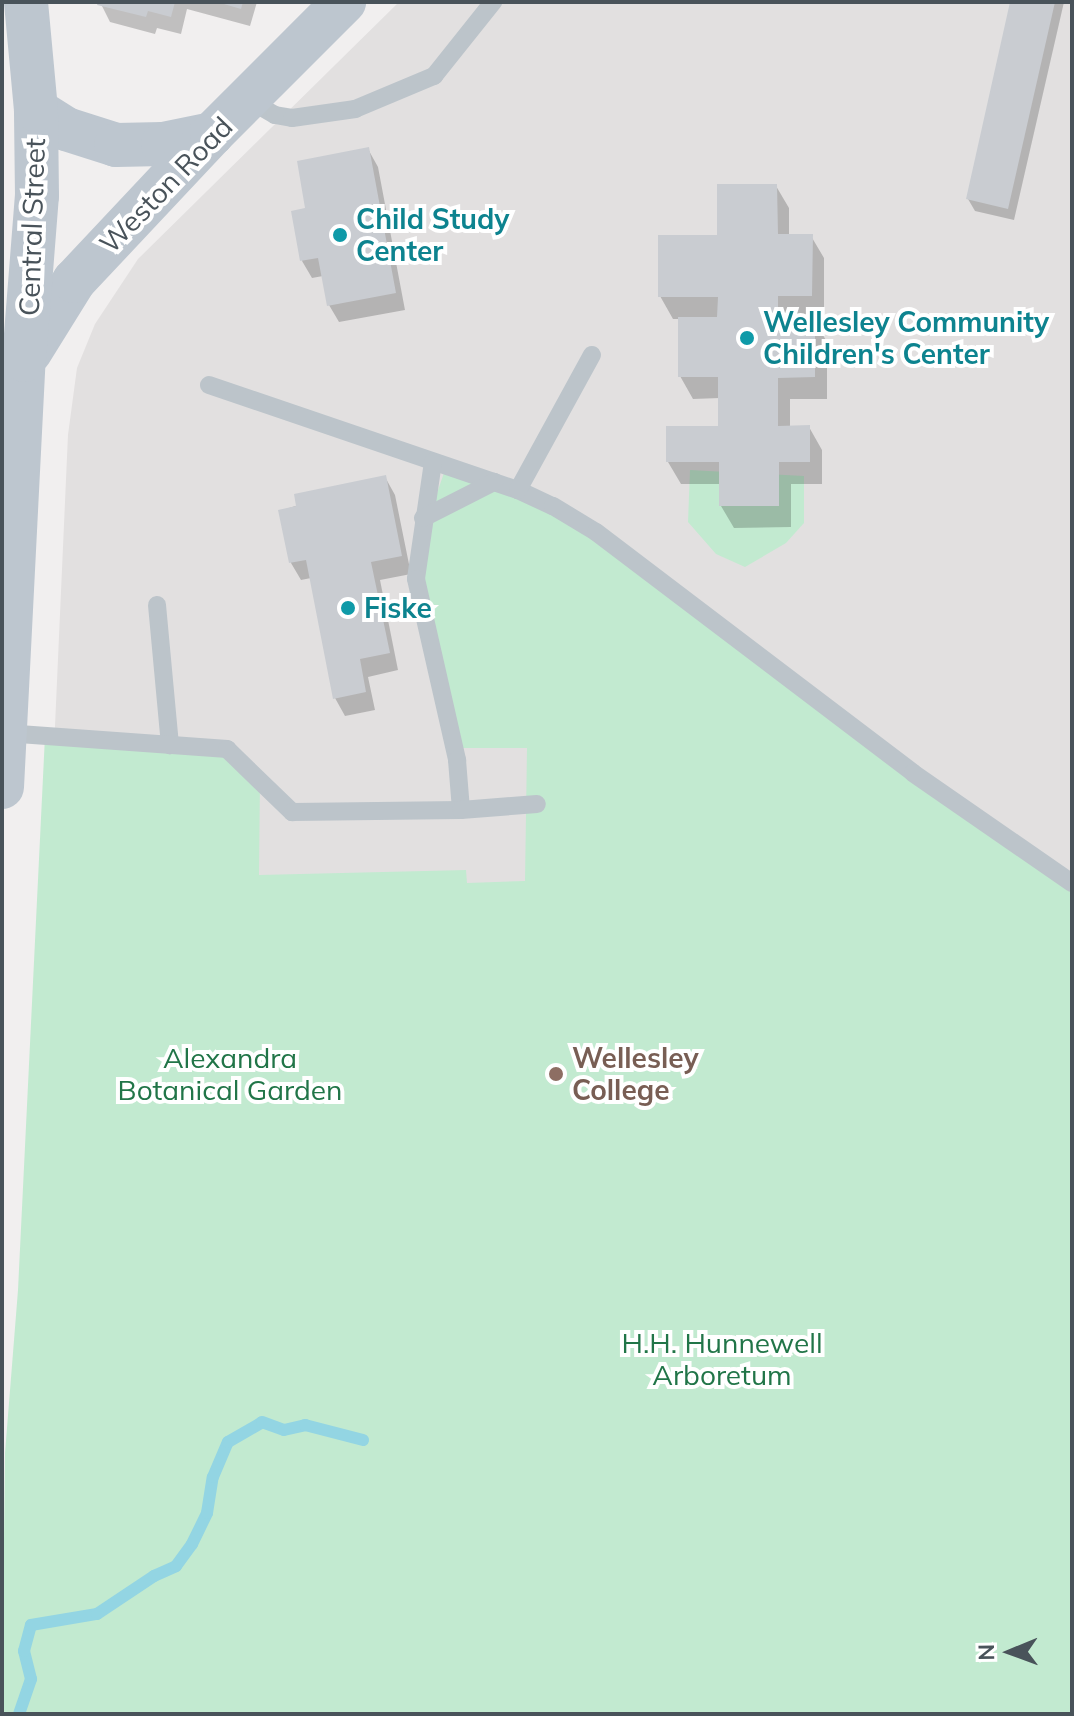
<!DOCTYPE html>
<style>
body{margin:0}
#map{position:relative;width:1074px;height:1716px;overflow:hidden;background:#f1efef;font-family:Mulish,sans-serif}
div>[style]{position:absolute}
.education>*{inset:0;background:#e2e0e0}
.green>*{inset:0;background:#c2ead0}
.shadow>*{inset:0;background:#0003}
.stream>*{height:12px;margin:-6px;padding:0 6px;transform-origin:6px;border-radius:6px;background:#93d5e3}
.building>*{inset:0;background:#c9ccd1}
.lane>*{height:18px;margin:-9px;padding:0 9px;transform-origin:9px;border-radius:9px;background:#bcc4ca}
.secondary>*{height:44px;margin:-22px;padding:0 22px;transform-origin:22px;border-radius:22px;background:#bdc6cf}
.dots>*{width:22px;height:22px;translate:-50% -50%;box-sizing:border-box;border:4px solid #fff;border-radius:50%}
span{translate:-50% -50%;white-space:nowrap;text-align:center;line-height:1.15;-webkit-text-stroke:8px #fff;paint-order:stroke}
.street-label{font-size:28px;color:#49535a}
.culture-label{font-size:28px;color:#0d838f;font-weight:700}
.left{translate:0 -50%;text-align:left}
.park-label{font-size:28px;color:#217548}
.education-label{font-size:28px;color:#785e54;font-weight:700}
.frame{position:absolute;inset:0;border:4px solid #49535a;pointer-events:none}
.north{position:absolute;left:970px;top:1612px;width:80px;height:80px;-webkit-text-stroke:6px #fff;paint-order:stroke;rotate:269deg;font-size:22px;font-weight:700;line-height:32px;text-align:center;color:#49535a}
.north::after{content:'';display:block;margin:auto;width:28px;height:36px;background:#49535a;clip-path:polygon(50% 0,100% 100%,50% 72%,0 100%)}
</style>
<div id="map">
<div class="education">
<i style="clip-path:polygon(399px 2px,1072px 2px,1072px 1714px,11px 1714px,68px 435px,77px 368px,95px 324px,138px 259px)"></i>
</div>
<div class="green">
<i style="clip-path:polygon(446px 467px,529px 494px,1072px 883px,1072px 1714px,2px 1714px,5px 1453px,18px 1290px,45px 736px,227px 749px,260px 781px,259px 875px,466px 870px,467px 883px,525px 881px,527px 748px,454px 748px,416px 579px,425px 528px)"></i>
<i style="clip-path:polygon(690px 470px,804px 476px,804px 523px,786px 543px,745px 567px,716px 554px,688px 522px)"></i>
</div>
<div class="shadow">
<i style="clip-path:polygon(100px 2px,257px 2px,250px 26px,187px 9px,181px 34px,157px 28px,155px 34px,110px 22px)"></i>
<i style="clip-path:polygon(1012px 2px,1064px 2px,1014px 220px,975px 211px,968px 199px)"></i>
<i style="clip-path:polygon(368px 149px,378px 167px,405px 310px,339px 322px,329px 305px,323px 276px,312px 278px,302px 261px,308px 210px)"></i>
<i style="clip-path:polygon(776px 186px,789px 208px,789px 236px,811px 236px,824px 258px,824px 318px,813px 318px,827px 342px,827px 399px,790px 399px,790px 428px,809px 427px,822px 450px,822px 484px,791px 484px,791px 527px,734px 528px,721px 506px,721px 484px,681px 484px,668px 462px,720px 428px,720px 398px,693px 399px,680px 376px,680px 319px,673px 319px,660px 296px)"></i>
<i style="clip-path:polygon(385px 477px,395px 495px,411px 574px,380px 580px,398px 670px,368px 677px,375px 710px,345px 716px,335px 698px,311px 578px,301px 580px,291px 563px,280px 511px)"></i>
</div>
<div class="stream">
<i style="left:19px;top:1714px;width:37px;rotate:-71deg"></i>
<i style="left:31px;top:1679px;width:29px;rotate:-104deg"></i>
<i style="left:24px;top:1651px;width:27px;rotate:-75deg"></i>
<i style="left:31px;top:1625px;width:67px;rotate:-9.5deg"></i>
<i style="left:97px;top:1614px;width:69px;rotate:-33.7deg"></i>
<i style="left:154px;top:1576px;width:24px;rotate:-24deg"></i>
<i style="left:176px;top:1566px;width:27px;rotate:-54deg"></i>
<i style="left:192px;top:1544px;width:34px;rotate:-64deg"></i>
<i style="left:207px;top:1513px;width:36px;rotate:-81deg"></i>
<i style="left:213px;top:1477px;width:38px;rotate:-67deg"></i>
<i style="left:228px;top:1442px;width:39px;rotate:-30deg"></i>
<i style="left:262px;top:1422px;width:23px;rotate:20deg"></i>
<i style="left:284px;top:1430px;width:22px;rotate:-13deg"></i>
<i style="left:305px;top:1425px;width:60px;rotate:14.5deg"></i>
</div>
<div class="building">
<i style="clip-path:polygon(98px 2px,175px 2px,171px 17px,148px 11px,146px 17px,97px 5px)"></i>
<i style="clip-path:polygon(217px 2px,243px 2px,241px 9px)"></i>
<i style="clip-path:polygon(1010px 2px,1055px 2px,1008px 209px,966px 199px)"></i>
<i style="clip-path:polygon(369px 147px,396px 293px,327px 306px,318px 258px,300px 261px,291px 211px,305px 208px,297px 161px)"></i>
<i style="clip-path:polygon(717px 184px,777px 184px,778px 234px,813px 234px,812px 296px,778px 296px,778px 318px,815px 318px,815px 377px,778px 378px,778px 426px,810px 425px,810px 462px,779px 462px,779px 506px,719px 506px,719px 462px,666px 462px,666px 426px,718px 426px,718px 377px,678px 377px,678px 317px,717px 317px,718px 297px,658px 297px,658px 235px,717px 235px)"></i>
<i style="clip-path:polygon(386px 475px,402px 556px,371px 562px,390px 653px,360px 659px,366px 692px,333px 699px,306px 560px,289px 563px,278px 510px,296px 506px,294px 494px)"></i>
</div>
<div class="lane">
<i style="left:249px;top:100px;width:30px;rotate:30deg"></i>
<i style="left:275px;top:115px;width:17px;rotate:10deg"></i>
<i style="left:292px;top:118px;width:64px;rotate:-8.1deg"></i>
<i style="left:355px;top:109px;width:86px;rotate:-22.7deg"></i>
<i style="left:434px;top:76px;width:95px;rotate:-51.4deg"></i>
<i style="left:209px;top:385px;width:326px;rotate:18.8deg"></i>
<i style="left:518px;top:490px;width:38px;rotate:25deg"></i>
<i style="left:553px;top:506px;width:50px;rotate:31.2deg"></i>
<i style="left:596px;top:532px;width:398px;rotate:37.2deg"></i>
<i style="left:913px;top:773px;width:193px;rotate:34.7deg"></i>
<i style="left:433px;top:462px;width:118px;rotate:98.3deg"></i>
<i style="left:416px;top:579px;width:186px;rotate:77.2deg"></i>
<i style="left:457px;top:760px;width:50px;rotate:85.4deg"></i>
<i style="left:518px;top:490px;width:154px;rotate:-61.3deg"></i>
<i style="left:423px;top:518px;width:80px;rotate:-26.9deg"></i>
<i style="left:157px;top:605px;width:141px;rotate:84.7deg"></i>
<i style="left:5px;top:733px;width:223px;rotate:4.1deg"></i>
<i style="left:227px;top:749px;width:91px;rotate:44.1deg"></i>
<i style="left:292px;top:812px;width:169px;rotate:-0.7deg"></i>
<i style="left:461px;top:810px;width:76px;rotate:-4.5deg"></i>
</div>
<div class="secondary">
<i style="left:36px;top:110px;width:36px;rotate:32deg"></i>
<i style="left:66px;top:129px;width:52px;rotate:17.7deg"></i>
<i style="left:116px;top:145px;width:47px;rotate:-1.2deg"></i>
<i style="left:163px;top:144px;width:50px;rotate:-11.5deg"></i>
<i style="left:30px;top:352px;width:84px;rotate:-58.2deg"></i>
<i style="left:74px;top:281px;width:202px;rotate:-46.8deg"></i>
<i style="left:212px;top:134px;width:187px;rotate:-45deg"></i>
<i style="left:2px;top:787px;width:428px;rotate:-87.1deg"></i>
<i style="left:24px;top:360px;width:165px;rotate:-85.5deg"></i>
<i style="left:37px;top:196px;width:86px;rotate:-90.7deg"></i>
<i style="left:36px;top:110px;width:108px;rotate:-95.3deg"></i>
</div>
<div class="dots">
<i style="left:340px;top:235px;background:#0f9aa8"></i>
<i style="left:747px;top:338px;background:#0f9aa8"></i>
<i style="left:348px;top:608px;background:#0f9aa8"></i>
<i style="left:556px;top:1074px;background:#8d6e63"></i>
</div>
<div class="street-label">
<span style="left:166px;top:185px;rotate:-46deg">Weston Road</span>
<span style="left:32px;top:227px;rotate:-88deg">Central Street</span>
</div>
<div class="culture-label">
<span class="left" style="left:356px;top:235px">Child Study<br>Center</span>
<span class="left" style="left:763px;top:338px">Wellesley Community<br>Children's Center</span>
<span class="left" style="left:364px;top:608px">Fiske</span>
</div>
<div class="park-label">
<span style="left:230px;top:1074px">Alexandra<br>Botanical Garden</span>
<span style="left:722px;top:1359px">H.H. Hunnewell<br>Arboretum</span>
</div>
<div class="education-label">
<span class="left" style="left:572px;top:1074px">Wellesley<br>College</span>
</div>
<div class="frame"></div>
<div class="north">N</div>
</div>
